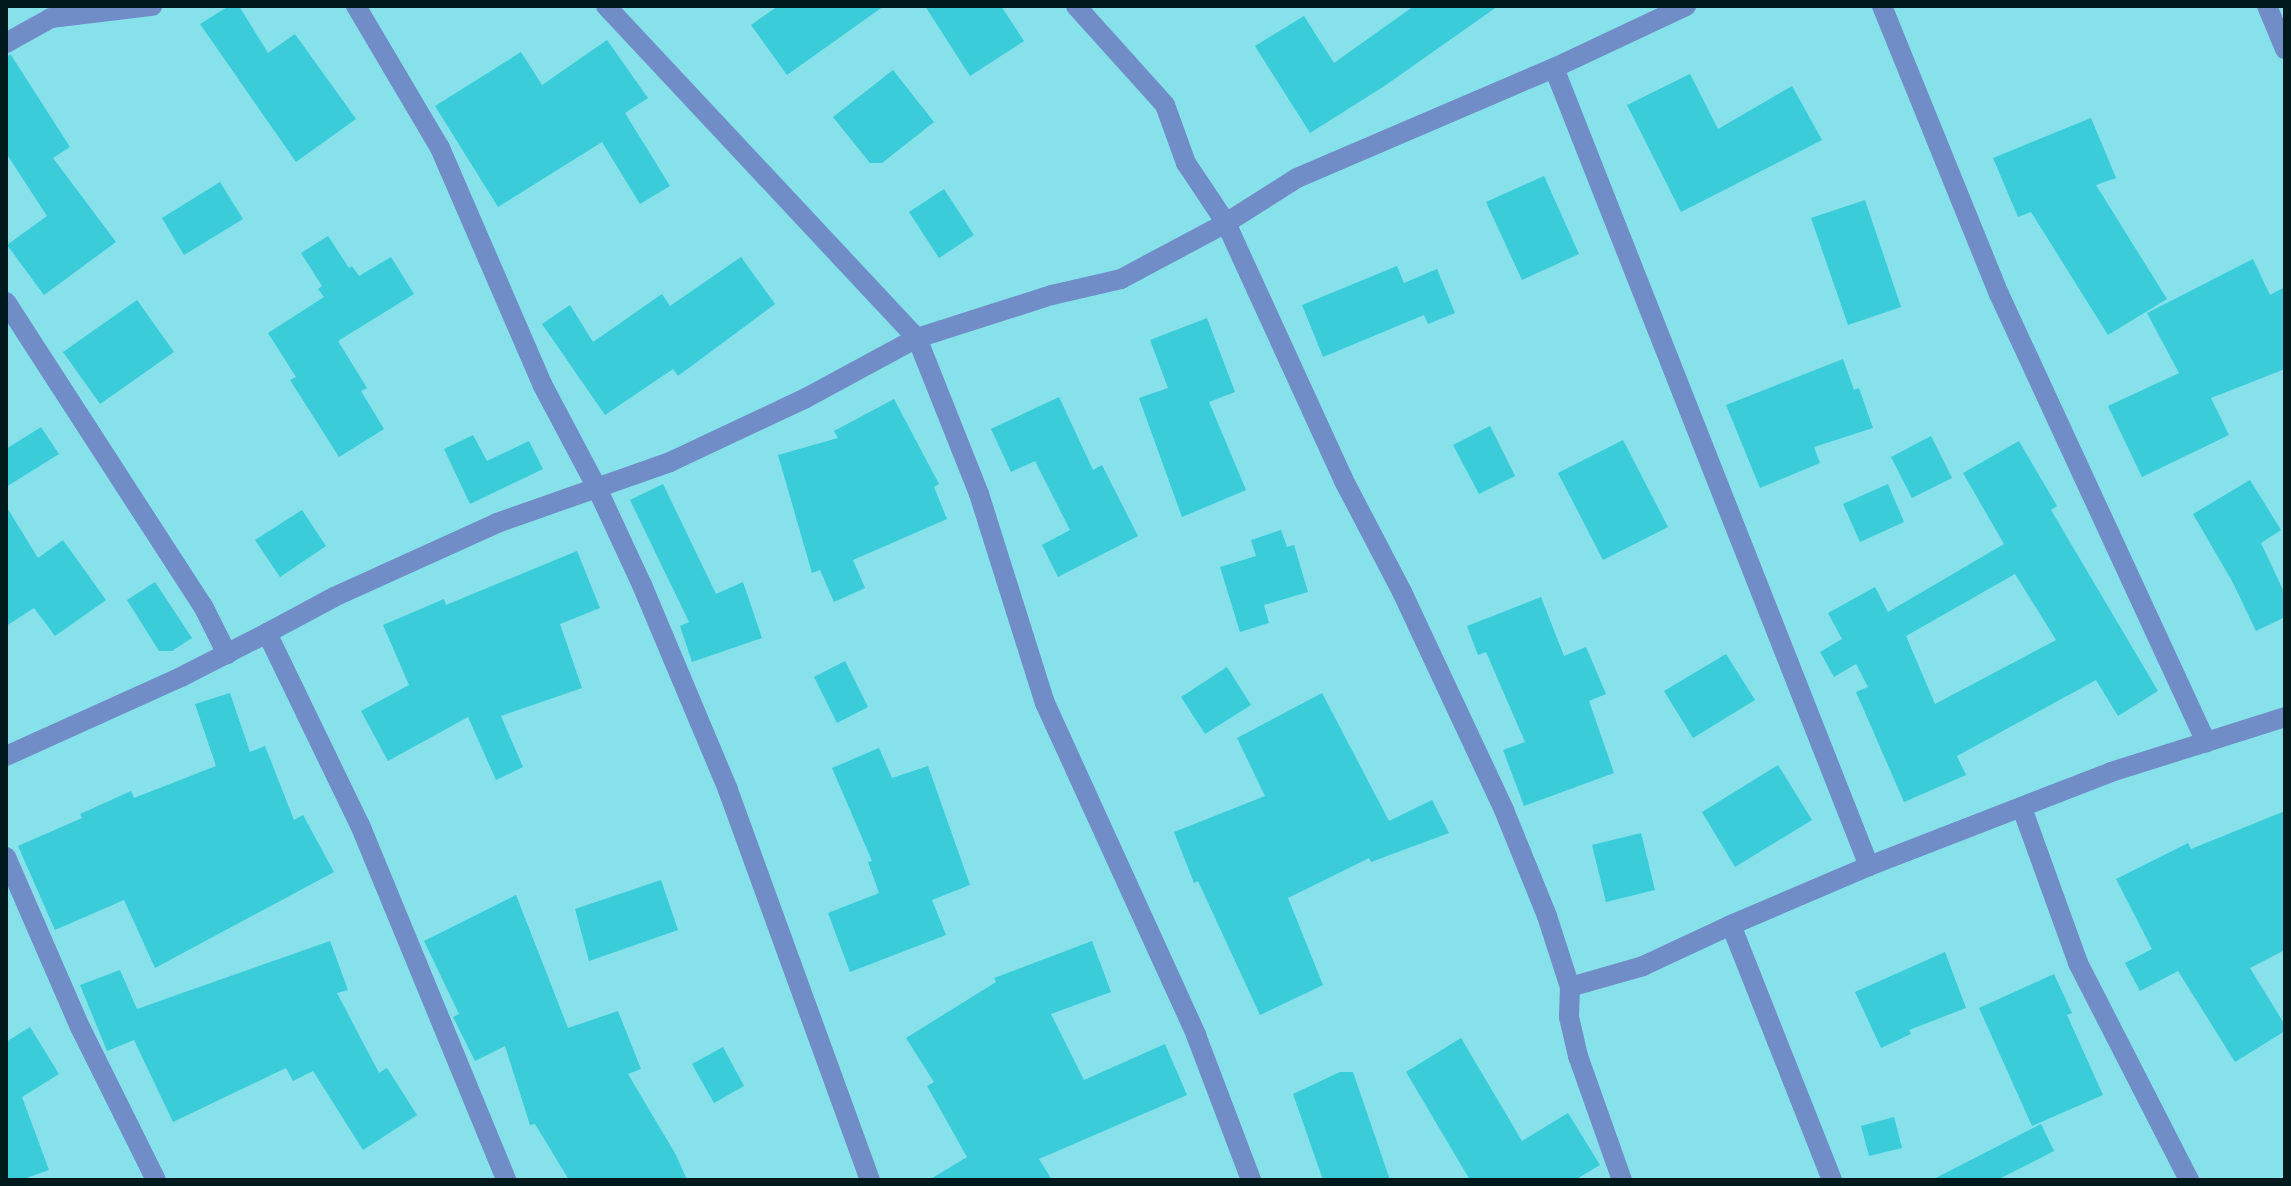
<!DOCTYPE html>
<style>
body{margin:0}
#map{position:relative;width:2291px;height:1186px;overflow:hidden;background:#86e1ea;font-family:Overpass,sans-serif}
div>[style]{position:absolute}
.building>*{inset:0;background:#3accd9}
.minor>*{height:20px;margin:-10px;padding:0 10px;transform-origin:10px;border-radius:10px;background:#708dc7}
span{translate:-50% -50%;white-space:nowrap;text-align:center;line-height:1.15;-webkit-text-stroke:8px #86e1ea;paint-order:stroke}
.frame{position:absolute;inset:0;border:8px solid #00191c;pointer-events:none}
</style>
<div id="map">
<div class="building">
<i style="clip-path:polygon(229px 6px,239px 6px,268px 53px,295px 34px,356px 119px,296px 162px,200px 24px)"></i>
<i style="clip-path:polygon(778px 6px,884px 6px,787px 75px,751px 25px)"></i>
<i style="clip-path:polygon(925px 6px,1001px 6px,1024px 41px,970px 76px)"></i>
<i style="clip-path:polygon(1414px 6px,1498px 6px,1386px 85px,1310px 133px,1255px 46px,1304px 16px,1334px 63px)"></i>
<i style="clip-path:polygon(607px 40px,648px 98px,625px 113px,670px 186px,640px 204px,602px 142px,498px 207px,435px 106px,521px 52px,542px 85px)"></i>
<i style="clip-path:polygon(11px 55px,70px 147px,53px 158px,116px 242px,44px 295px,7px 245px,47px 216px,6px 153px,6px 56px)"></i>
<i style="clip-path:polygon(893px 70px,934px 122px,882px 163px,870px 163px,833px 117px)"></i>
<i style="clip-path:polygon(1690px 74px,1718px 129px,1792px 86px,1822px 140px,1681px 212px,1627px 105px)"></i>
<i style="clip-path:polygon(2091px 118px,2116px 178px,2096px 185px,2167px 299px,2108px 335px,2031px 212px,2018px 217px,1993px 158px)"></i>
<i style="clip-path:polygon(1544px 176px,1579px 254px,1522px 280px,1486px 202px)"></i>
<i style="clip-path:polygon(220px 182px,243px 219px,184px 255px,162px 218px)"></i>
<i style="clip-path:polygon(944px 189px,974px 235px,939px 258px,909px 212px)"></i>
<i style="clip-path:polygon(1865px 200px,1901px 307px,1848px 325px,1811px 218px)"></i>
<i style="clip-path:polygon(328px 236px,349px 268px,352px 266px,359px 276px,391px 257px,414px 294px,338px 341px,367px 388px,361px 391px,384px 429px,339px 457px,290px 380px,296px 377px,268px 333px,324px 297px,318px 289px,322px 286px,301px 253px)"></i>
<i style="clip-path:polygon(741px 257px,775px 304px,678px 376px,673px 369px,605px 415px,542px 324px,570px 305px,593px 342px,662px 294px,670px 306px)"></i>
<i style="clip-path:polygon(2253px 259px,2270px 295px,2285px 287px,2285px 369px,2211px 398px,2229px 435px,2142px 477px,2108px 406px,2179px 373px,2147px 313px)"></i>
<i style="clip-path:polygon(1397px 266px,1404px 283px,1437px 269px,1455px 313px,1428px 324px,1424px 315px,1323px 357px,1302px 305px)"></i>
<i style="clip-path:polygon(137px 300px,174px 352px,100px 404px,63px 352px)"></i>
<i style="clip-path:polygon(1207px 318px,1235px 392px,1209px 402px,1246px 490px,1182px 517px,1139px 398px,1168px 388px,1150px 340px)"></i>
<i style="clip-path:polygon(1843px 359px,1854px 390px,1859px 388px,1873px 428px,1814px 447px,1820px 463px,1760px 488px,1726px 405px)"></i>
<i style="clip-path:polygon(1059px 397px,1093px 470px,1102px 465px,1138px 536px,1058px 577px,1042px 545px,1070px 530px,1035px 461px,1011px 472px,991px 429px)"></i>
<i style="clip-path:polygon(894px 399px,939px 484px,934px 487px,947px 519px,853px 560px,865px 588px,834px 602px,820px 570px,812px 573px,778px 455px,838px 438px,834px 431px)"></i>
<i style="clip-path:polygon(1490px 426px,1515px 476px,1479px 494px,1453px 445px)"></i>
<i style="clip-path:polygon(41px 427px,59px 454px,6px 487px,6px 449px)"></i>
<i style="clip-path:polygon(473px 435px,487px 461px,529px 441px,543px 469px,470px 504px,444px 449px)"></i>
<i style="clip-path:polygon(1931px 436px,1952px 478px,1912px 498px,1891px 457px)"></i>
<i style="clip-path:polygon(1623px 440px,1668px 527px,1603px 560px,1558px 473px)"></i>
<i style="clip-path:polygon(evenodd,2019px 441px,2057px 506px,2051px 510px,2158px 691px,2118px 716px,2096px 680px,1957px 756px,1966px 775px,1904px 802px,1856px 692px,1868px 687px,1856px 664px,1834px 677px,1820px 652px,1842px 639px,1828px 613px,1875px 587px,1888px 612px,2004px 544px,1963px 473px,2019px 441px,2015px 574px,2056px 640px,1935px 704px,1906px 636px,2015px 574px)"></i>
<i style="clip-path:polygon(2250px 480px,2281px 530px,2261px 543px,2285px 594px,2285px 617px,2256px 631px,2232px 581px,2193px 514px)"></i>
<i style="clip-path:polygon(663px 484px,716px 594px,743px 582px,762px 638px,692px 662px,680px 626px,689px 622px,630px 500px)"></i>
<i style="clip-path:polygon(1888px 484px,1904px 522px,1860px 542px,1843px 504px)"></i>
<i style="clip-path:polygon(6px 506px,38px 558px,63px 540px,106px 600px,55px 636px,34px 608px,6px 626px)"></i>
<i style="clip-path:polygon(302px 510px,326px 546px,280px 577px,255px 540px)"></i>
<i style="clip-path:polygon(1281px 530px,1287px 547px,1294px 545px,1308px 592px,1264px 605px,1269px 623px,1240px 632px,1220px 567px,1256px 556px,1251px 540px)"></i>
<i style="clip-path:polygon(577px 551px,600px 608px,560px 624px,582px 688px,501px 716px,523px 767px,496px 780px,468px 717px,388px 761px,361px 711px,409px 685px,383px 625px,444px 599px,446px 605px)"></i>
<i style="clip-path:polygon(155px 582px,192px 638px,172px 651px,159px 651px,127px 600px)"></i>
<i style="clip-path:polygon(1541px 597px,1564px 656px,1586px 647px,1606px 694px,1589px 701px,1614px 773px,1524px 806px,1503px 750px,1525px 742px,1486px 652px,1478px 655px,1467px 626px)"></i>
<i style="clip-path:polygon(1726px 654px,1755px 700px,1693px 738px,1664px 691px)"></i>
<i style="clip-path:polygon(845px 661px,868px 707px,837px 723px,814px 677px)"></i>
<i style="clip-path:polygon(1227px 667px,1251px 705px,1205px 734px,1181px 697px)"></i>
<i style="clip-path:polygon(230px 693px,250px 752px,265px 746px,294px 820px,303px 815px,334px 872px,155px 968px,124px 900px,55px 930px,18px 846px,82px 818px,80px 814px,131px 791px,134px 798px,216px 766px,195px 704px)"></i>
<i style="clip-path:polygon(1322px 693px,1389px 821px,1432px 800px,1449px 833px,1371px 862px,1369px 858px,1288px 898px,1323px 985px,1260px 1015px,1198px 881px,1194px 883px,1174px 832px,1265px 796px,1237px 738px)"></i>
<i style="clip-path:polygon(879px 748px,892px 778px,928px 766px,970px 885px,932px 900px,946px 935px,850px 972px,828px 913px,879px 893px,868px 862px,872px 861px,832px 768px)"></i>
<i style="clip-path:polygon(1778px 765px,1812px 820px,1735px 867px,1702px 812px)"></i>
<i style="clip-path:polygon(2285px 811px,2285px 950px,2250px 968px,2285px 1025px,2285px 1031px,2235px 1062px,2178px 971px,2140px 991px,2125px 963px,2152px 949px,2116px 879px,2188px 843px,2191px 849px)"></i>
<i style="clip-path:polygon(1641px 833px,1655px 890px,1606px 902px,1592px 845px)"></i>
<i style="clip-path:polygon(661px 880px,678px 930px,589px 961px,575px 909px)"></i>
<i style="clip-path:polygon(516px 895px,568px 1028px,618px 1011px,641px 1069px,628px 1074px,676px 1155px,687px 1180px,569px 1180px,535px 1124px,530px 1125px,505px 1046px,475px 1061px,453px 1017px,459px 1014px,424px 941px)"></i>
<i style="clip-path:polygon(330px 941px,348px 990px,337px 993px,379px 1073px,387px 1068px,417px 1115px,363px 1150px,313px 1071px,293px 1081px,286px 1068px,173px 1122px,134px 1040px,107px 1051px,80px 985px,120px 970px,137px 1009px)"></i>
<i style="clip-path:polygon(1092px 941px,1111px 992px,1051px 1014px,1084px 1080px,1165px 1044px,1187px 1095px,1039px 1159px,1052px 1180px,929px 1180px,967px 1157px,927px 1086px,934px 1082px,906px 1038px,996px 982px,994px 978px)"></i>
<i style="clip-path:polygon(1945px 952px,1966px 1008px,1909px 1030px,1911px 1034px,1881px 1048px,1855px 992px)"></i>
<i style="clip-path:polygon(2054px 974px,2072px 1013px,2067px 1015px,2103px 1095px,2032px 1126px,1979px 1008px)"></i>
<i style="clip-path:polygon(30px 1027px,59px 1074px,22px 1097px,49px 1170px,21px 1180px,6px 1180px,6px 1042px)"></i>
<i style="clip-path:polygon(1461px 1038px,1522px 1141px,1568px 1113px,1600px 1165px,1575px 1180px,1470px 1180px,1406px 1072px)"></i>
<i style="clip-path:polygon(723px 1047px,744px 1086px,714px 1103px,692px 1064px)"></i>
<i style="clip-path:polygon(1340px 1072px,1353px 1072px,1390px 1180px,1323px 1180px,1293px 1094px)"></i>
<i style="clip-path:polygon(1894px 1117px,1902px 1148px,1869px 1156px,1861px 1126px)"></i>
<i style="clip-path:polygon(2041px 1124px,2054px 1151px,1997px 1180px,1932px 1180px)"></i>
</div>
<div class="minor">
<i style="left:356px;top:6px;width:165px;rotate:59.4deg"></i>
<i style="left:440px;top:148px;width:257px;rotate:66.6deg"></i>
<i style="left:542px;top:384px;width:115px;rotate:62.1deg"></i>
<i style="left:596px;top:486px;width:109px;rotate:65.1deg"></i>
<i style="left:642px;top:585px;width:222px;rotate:67.2deg"></i>
<i style="left:728px;top:790px;width:415px;rotate:70deg"></i>
<i style="left:606px;top:6px;width:455px;rotate:46.9deg"></i>
<i style="left:917px;top:338px;width:168px;rotate:68.3deg"></i>
<i style="left:979px;top:494px;width:219px;rotate:72.5deg"></i>
<i style="left:1045px;top:703px;width:365px;rotate:65.5deg"></i>
<i style="left:1196px;top:1035px;width:155px;rotate:69.2deg"></i>
<i style="left:1076px;top:6px;width:133px;rotate:48deg"></i>
<i style="left:1165px;top:105px;width:62px;rotate:70.1deg"></i>
<i style="left:1186px;top:163px;width:72px;rotate:56.3deg"></i>
<i style="left:1226px;top:223px;width:281px;rotate:65.4deg"></i>
<i style="left:1343px;top:479px;width:127px;rotate:62.4deg"></i>
<i style="left:1402px;top:592px;width:241px;rotate:64.9deg"></i>
<i style="left:1504px;top:810px;width:114px;rotate:67.9deg"></i>
<i style="left:1547px;top:916px;width:75px;rotate:72.1deg"></i>
<i style="left:1570px;top:987px;width:30px;rotate:92deg"></i>
<i style="left:1569px;top:1017px;width:40px;rotate:77deg"></i>
<i style="left:1578px;top:1056px;width:132px;rotate:70.5deg"></i>
<i style="left:1882px;top:6px;width:311px;rotate:67.9deg"></i>
<i style="left:1999px;top:294px;width:494px;rotate:65.2deg"></i>
<i style="left:2267px;top:6px;width:47px;rotate:67.3deg"></i>
<i style="left:6px;top:43px;width:51px;rotate:-29.1deg"></i>
<i style="left:51px;top:18px;width:102px;rotate:-6.8deg"></i>
<i style="left:1554px;top:68px;width:858px;rotate:68.46deg"></i>
<i style="left:6px;top:302px;width:362px;rotate:57.1deg"></i>
<i style="left:203px;top:606px;width:54px;rotate:63.4deg"></i>
<i style="left:267px;top:633px;width:76px;rotate:-28.2deg"></i>
<i style="left:334px;top:597px;width:179px;rotate:-24.4deg"></i>
<i style="left:497px;top:523px;width:183px;rotate:-19.4deg"></i>
<i style="left:670px;top:462px;width:150px;rotate:-25.2deg"></i>
<i style="left:806px;top:398px;width:126px;rotate:-28.4deg"></i>
<i style="left:917px;top:338px;width:142px;rotate:-17.7deg"></i>
<i style="left:1052px;top:295px;width:71px;rotate:-13.1deg"></i>
<i style="left:1121px;top:279px;width:119px;rotate:-28.1deg"></i>
<i style="left:1226px;top:223px;width:84px;rotate:-32.4deg"></i>
<i style="left:1297px;top:178px;width:280px;rotate:-23.2deg"></i>
<i style="left:1554px;top:68px;width:146px;rotate:-25.2deg"></i>
<i style="left:6px;top:756px;width:192px;rotate:-24.3deg"></i>
<i style="left:181px;top:677px;width:97px;rotate:-27.1deg"></i>
<i style="left:267px;top:633px;width:213px;rotate:64.2deg"></i>
<i style="left:360px;top:825px;width:384px;rotate:67.6deg"></i>
<i style="left:2022px;top:808px;width:165px;rotate:70.1deg"></i>
<i style="left:2078px;top:963px;width:244px;rotate:62.9deg"></i>
<i style="left:6px;top:857px;width:185px;rotate:66.5deg"></i>
<i style="left:80px;top:1027px;width:171px;rotate:63.6deg"></i>
<i style="left:1570px;top:987px;width:76px;rotate:-16deg"></i>
<i style="left:1643px;top:966px;width:97px;rotate:-25deg"></i>
<i style="left:1832px;top:1180px;width:274px;rotate:-111.6deg"></i>
<i style="left:1731px;top:925px;width:150px;rotate:-23.1deg"></i>
<i style="left:1869px;top:866px;width:260px;rotate:-21.2deg"></i>
<i style="left:2111px;top:772px;width:182px;rotate:-17.5deg"></i>
</div>
<div class="frame"></div>
</div>
